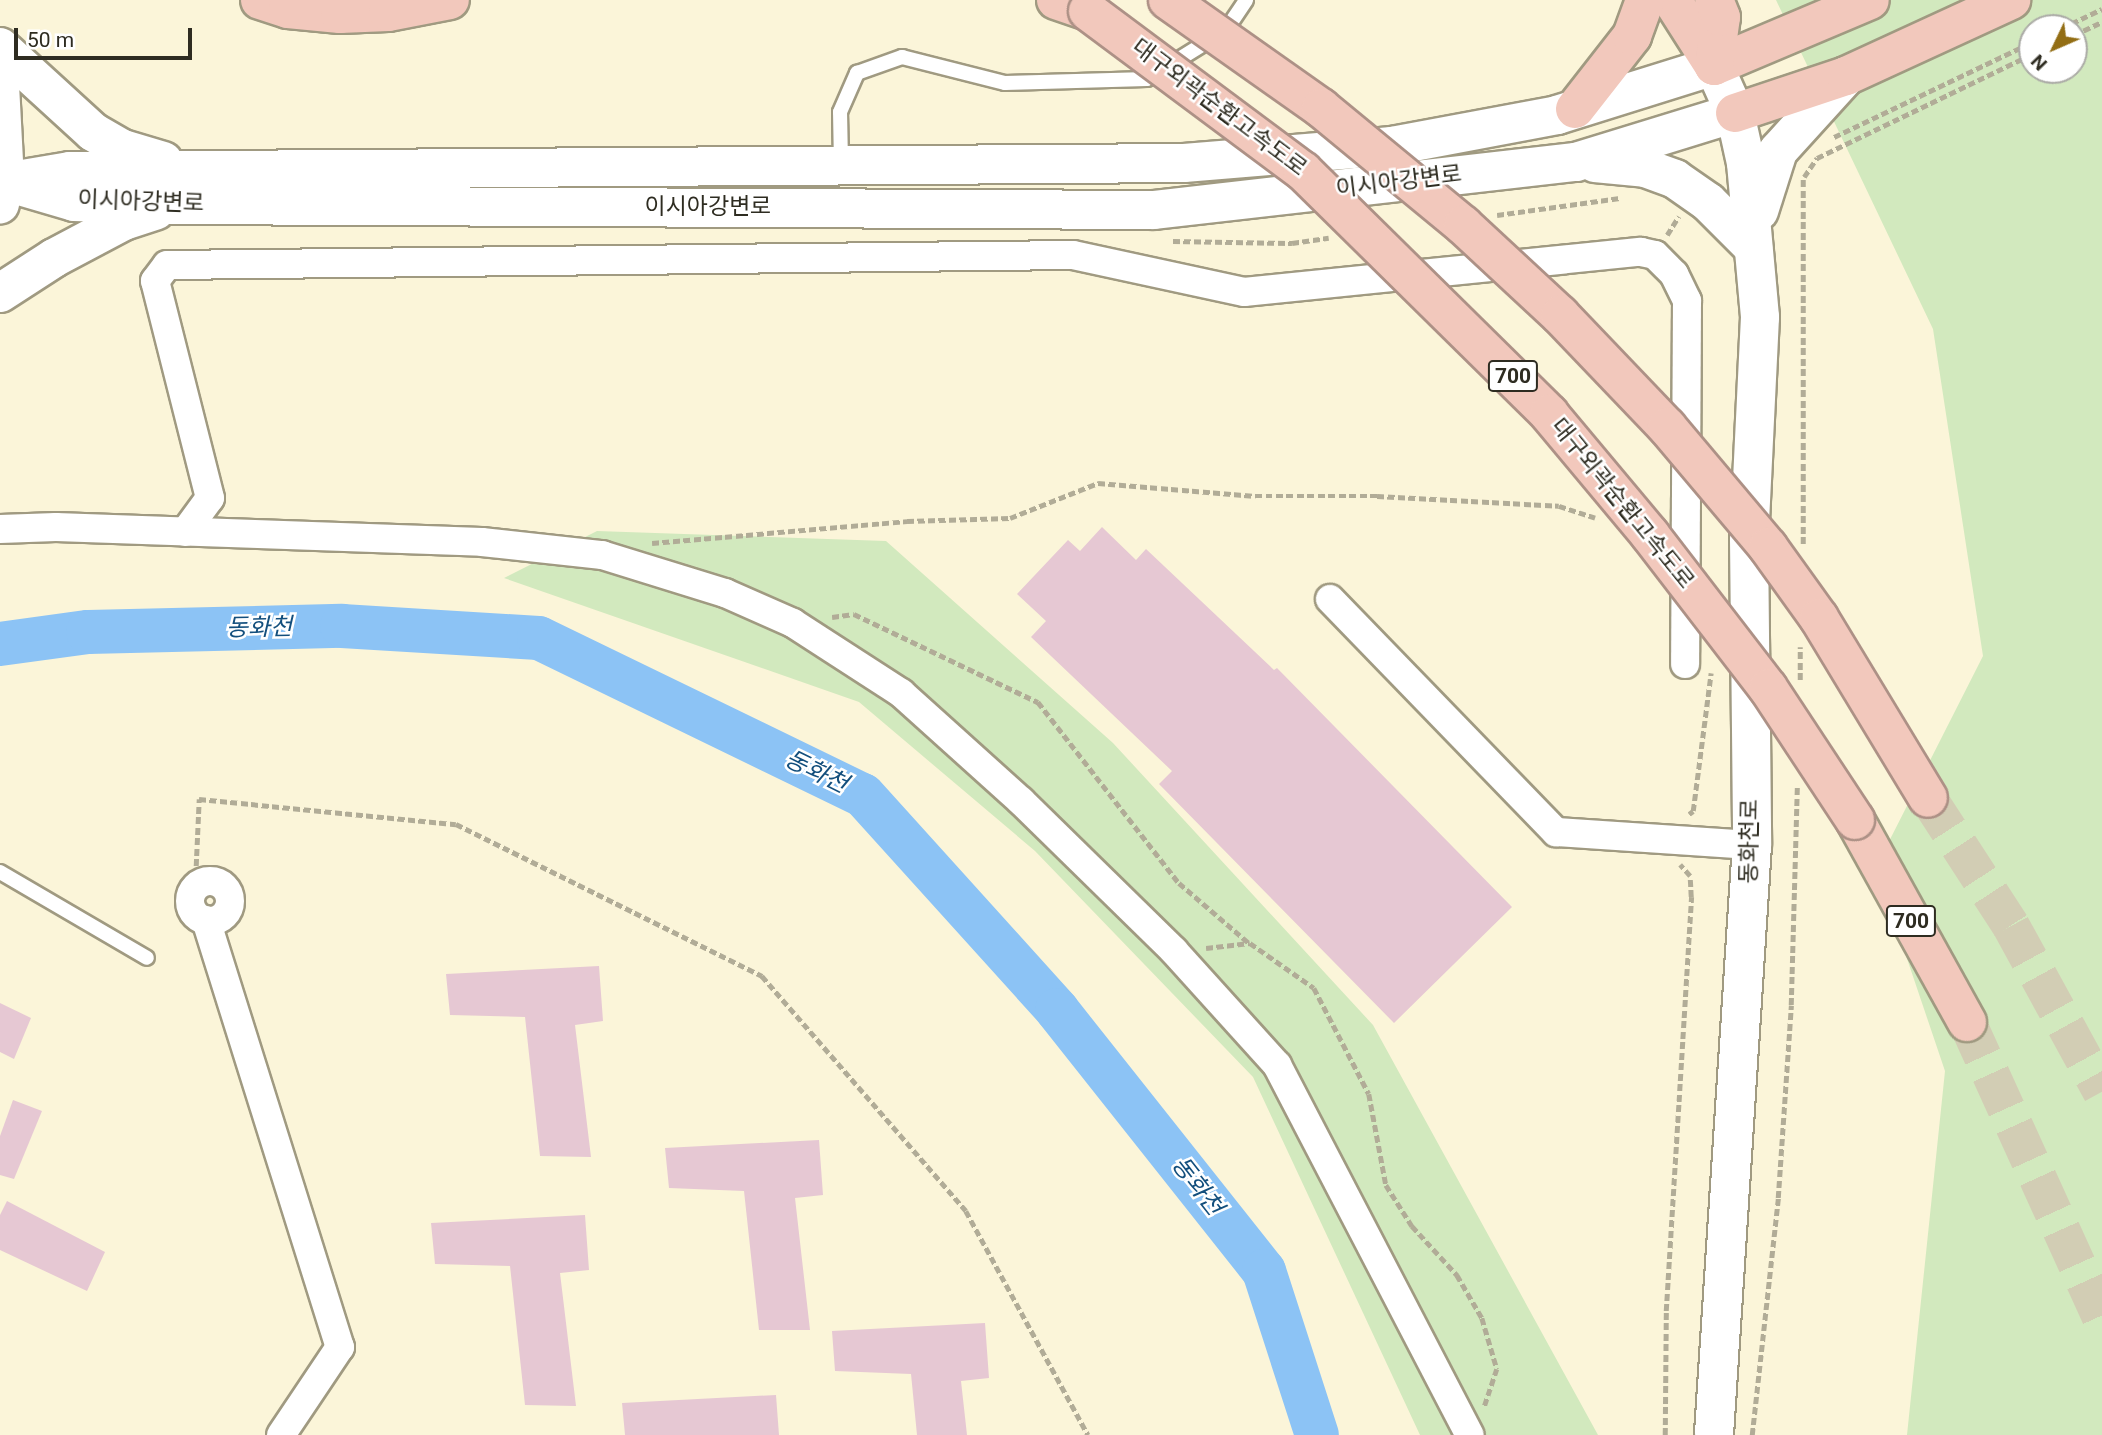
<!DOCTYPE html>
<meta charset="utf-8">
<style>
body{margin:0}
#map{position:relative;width:2102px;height:1435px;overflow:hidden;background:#fbf5d9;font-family:Roboto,"Noto Sans KR",sans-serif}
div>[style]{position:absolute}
.green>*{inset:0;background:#d2e9be}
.river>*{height:44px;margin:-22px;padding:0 22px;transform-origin:22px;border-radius:22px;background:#8cc3f5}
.building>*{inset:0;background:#e6c8d3}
.highway-tunnel>*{height:38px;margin-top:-19px;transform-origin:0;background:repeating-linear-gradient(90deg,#d2cdb4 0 38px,transparent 0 57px)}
.path>*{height:4.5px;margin-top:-2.25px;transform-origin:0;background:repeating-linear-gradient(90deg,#b1ac97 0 7px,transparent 0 10.5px)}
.roads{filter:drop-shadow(2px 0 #a09a81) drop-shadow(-2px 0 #a09a81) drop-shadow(0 2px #a09a81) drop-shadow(0 -2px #a09a81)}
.lane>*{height:14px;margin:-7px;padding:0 7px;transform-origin:7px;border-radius:7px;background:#fff}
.street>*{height:28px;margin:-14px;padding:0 14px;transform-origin:14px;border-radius:14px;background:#fff}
.street>.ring{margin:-14px;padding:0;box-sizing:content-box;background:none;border:28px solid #fff;border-radius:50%}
.secondary>*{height:38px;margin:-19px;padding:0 19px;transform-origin:19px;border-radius:19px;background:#fff}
.highway>*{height:38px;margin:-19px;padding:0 19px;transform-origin:19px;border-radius:19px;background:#f2c8bc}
.bridges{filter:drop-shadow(2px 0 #ad9186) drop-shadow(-2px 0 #ad9186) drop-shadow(0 2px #ad9186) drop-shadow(0 -2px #ad9186)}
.highway-bridge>*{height:38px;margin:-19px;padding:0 19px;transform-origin:19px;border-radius:19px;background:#f2c8bc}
span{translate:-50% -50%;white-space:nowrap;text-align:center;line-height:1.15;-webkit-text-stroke:5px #fff;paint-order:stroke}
.shield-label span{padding:2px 5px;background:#fff;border:2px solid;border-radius:5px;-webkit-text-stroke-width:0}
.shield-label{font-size:21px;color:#2e2c21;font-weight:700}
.street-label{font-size:23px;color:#2e2c21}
.water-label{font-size:24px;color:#134f7d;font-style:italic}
.north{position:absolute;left:2018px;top:14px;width:70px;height:70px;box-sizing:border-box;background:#fff;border:2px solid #ababa6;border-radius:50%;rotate:226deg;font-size:19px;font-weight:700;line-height:28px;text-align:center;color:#2e2c21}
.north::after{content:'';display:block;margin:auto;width:24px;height:32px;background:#936e15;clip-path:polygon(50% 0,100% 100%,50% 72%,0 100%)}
.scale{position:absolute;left:14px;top:28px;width:178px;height:32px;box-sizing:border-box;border:4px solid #2e2c21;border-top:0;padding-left:9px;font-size:21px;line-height:24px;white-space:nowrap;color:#2e2c21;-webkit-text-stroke:5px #fff;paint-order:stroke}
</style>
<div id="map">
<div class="green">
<i style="clip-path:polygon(evenodd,1776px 0,2102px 0,2102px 1435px,1907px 1435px,1945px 1071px,1876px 867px,1983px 656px,1933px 329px,1776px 0,2032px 28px,2074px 28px,2074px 70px,2032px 70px,2032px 28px)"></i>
<i style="clip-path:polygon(597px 531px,886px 541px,1113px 743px,1373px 1025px,1598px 1435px,1420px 1435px,1253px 1077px,1035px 851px,859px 702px,504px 578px)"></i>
</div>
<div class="river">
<i style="left:0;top:644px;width:89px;rotate:-7.8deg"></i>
<i style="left:88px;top:632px;width:254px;rotate:-1.4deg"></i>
<i style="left:342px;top:626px;width:197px;rotate:3.5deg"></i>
<i style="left:539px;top:638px;width:360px;rotate:25.9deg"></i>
<i style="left:863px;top:795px;width:290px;rotate:47.9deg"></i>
<i style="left:1057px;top:1010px;width:333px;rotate:51.6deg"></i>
<i style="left:1264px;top:1271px;width:172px;rotate:72.1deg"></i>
</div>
<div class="building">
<i style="clip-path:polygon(1102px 527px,1136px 560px,1146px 549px,1274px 670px,1277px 668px,1512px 907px,1394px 1023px,1159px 784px,1172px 771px,1031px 637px,1046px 621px,1017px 594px,1068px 540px,1080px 551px)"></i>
<i style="clip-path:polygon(599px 966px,603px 1021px,575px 1025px,591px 1157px,540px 1156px,525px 1017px,450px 1015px,446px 974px)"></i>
<i style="clip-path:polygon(0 1003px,31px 1018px,14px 1059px,0 1052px)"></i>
<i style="clip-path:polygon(13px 1100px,42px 1111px,14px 1179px,0 1175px,0 1136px)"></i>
<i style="clip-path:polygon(819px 1140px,823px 1195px,795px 1198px,810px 1330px,759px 1330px,744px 1191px,669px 1188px,665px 1148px)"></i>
<i style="clip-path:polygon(7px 1201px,105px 1252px,87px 1291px,0 1250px,0 1215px)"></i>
<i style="clip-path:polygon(585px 1215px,589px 1270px,560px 1273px,576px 1406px,525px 1405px,510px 1266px,435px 1264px,431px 1223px)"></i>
<i style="clip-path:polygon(985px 1323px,989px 1378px,961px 1381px,967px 1435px,917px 1435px,911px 1374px,835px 1371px,832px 1331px)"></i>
<i style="clip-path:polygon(776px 1395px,779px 1435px,625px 1435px,622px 1403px)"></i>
</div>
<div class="highway-tunnel">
<i style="left:1928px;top:798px;width:153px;rotate:57deg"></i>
<i style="left:2011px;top:926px;width:189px;rotate:61.3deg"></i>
<i style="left:1967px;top:1022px;width:326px;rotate:65.6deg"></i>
</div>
<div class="path">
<i style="left:2062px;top:28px;width:44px;rotate:-25.4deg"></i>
<i style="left:2074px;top:35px;width:31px;rotate:-25deg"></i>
<i style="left:1834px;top:137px;width:220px;rotate:-25.6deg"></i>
<i style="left:1804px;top:177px;width:23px;rotate:-56deg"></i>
<i style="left:1817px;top:158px;width:239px;rotate:-25.8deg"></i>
<i style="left:1497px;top:215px;width:124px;rotate:-7.9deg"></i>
<i style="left:1667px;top:235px;width:22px;rotate:-58deg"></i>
<i style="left:1173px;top:241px;width:119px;rotate:1deg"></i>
<i style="left:1292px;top:243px;width:37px;rotate:-8deg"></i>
<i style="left:652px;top:543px;width:256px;rotate:-4.9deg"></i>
<i style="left:907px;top:521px;width:103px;rotate:-1.7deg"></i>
<i style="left:1010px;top:518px;width:95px;rotate:-21.7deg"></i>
<i style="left:1098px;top:483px;width:158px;rotate:4.7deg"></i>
<i style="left:1255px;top:496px;width:122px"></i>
<i style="left:1377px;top:496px;width:182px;rotate:3.1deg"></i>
<i style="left:1559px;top:506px;width:38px;rotate:18deg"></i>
<i style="left:1803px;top:544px;width:366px;rotate:-90deg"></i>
<i style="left:832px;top:617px;width:22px;rotate:-8deg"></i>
<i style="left:854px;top:614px;width:204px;rotate:25.6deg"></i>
<i style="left:1038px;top:702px;width:229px;rotate:52.1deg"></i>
<i style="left:1179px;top:883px;width:92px;rotate:40.6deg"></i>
<i style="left:1800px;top:680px;width:33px;rotate:-90deg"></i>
<i style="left:1689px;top:814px;width:5px;rotate:-37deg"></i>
<i style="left:1693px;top:811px;width:139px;rotate:-82.6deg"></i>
<i style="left:195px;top:887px;width:88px;rotate:-87.4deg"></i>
<i style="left:199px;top:799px;width:258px;rotate:5.6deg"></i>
<i style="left:456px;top:824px;width:342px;rotate:26.4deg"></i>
<i style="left:762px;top:976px;width:311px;rotate:49deg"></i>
<i style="left:966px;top:1211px;width:255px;rotate:61.4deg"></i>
<i style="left:1206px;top:948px;width:44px;rotate:-6.5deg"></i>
<i style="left:1250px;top:943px;width:78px;rotate:35.1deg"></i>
<i style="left:1314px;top:988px;width:119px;rotate:62.6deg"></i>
<i style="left:1369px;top:1094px;width:93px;rotate:79.4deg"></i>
<i style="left:1386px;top:1185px;width:49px;rotate:57.6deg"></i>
<i style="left:1412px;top:1226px;width:67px;rotate:47.4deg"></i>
<i style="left:1457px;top:1275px;width:50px;rotate:59.8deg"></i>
<i style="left:1482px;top:1318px;width:53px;rotate:73.6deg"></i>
<i style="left:1497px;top:1369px;width:41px;rotate:108.4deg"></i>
<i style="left:1665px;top:1435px;width:124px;rotate:-89.5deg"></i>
<i style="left:1666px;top:1311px;width:415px;rotate:-86.5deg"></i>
<i style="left:1691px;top:897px;width:21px;rotate:-93deg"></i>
<i style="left:1690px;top:876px;width:15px;rotate:-132deg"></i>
<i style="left:1752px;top:1435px;width:238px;rotate:-83.7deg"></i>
<i style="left:1778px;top:1198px;width:193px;rotate:-86.1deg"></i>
<i style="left:1791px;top:1005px;width:218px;rotate:-88.4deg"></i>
</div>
<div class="roads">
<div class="lane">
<i style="left:841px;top:163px;width:51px;rotate:-91.1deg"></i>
<i style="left:840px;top:112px;width:43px;rotate:-66.4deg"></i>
<i style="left:857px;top:73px;width:48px;rotate:-19.6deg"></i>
<i style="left:902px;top:57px;width:106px;rotate:14.2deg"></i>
<i style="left:1005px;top:83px;width:142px;rotate:-1.6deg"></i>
<i style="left:1147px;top:79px;width:93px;rotate:-31.8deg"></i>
<i style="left:1226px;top:30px;width:36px;rotate:-56deg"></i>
<i style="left:0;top:872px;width:170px;rotate:30.3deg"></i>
</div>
<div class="street">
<i style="left:0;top:529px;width:56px;rotate:-2deg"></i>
<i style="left:56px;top:527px;width:426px;rotate:2deg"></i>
<i style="left:482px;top:542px;width:121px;rotate:6.2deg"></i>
<i style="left:602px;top:555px;width:129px;rotate:17.2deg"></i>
<i style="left:725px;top:593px;width:74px;rotate:23.8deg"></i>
<i style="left:793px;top:623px;width:129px;rotate:32.9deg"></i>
<i style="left:901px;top:693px;width:161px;rotate:42deg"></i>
<i style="left:1021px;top:801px;width:214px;rotate:44.4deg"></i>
<i style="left:1174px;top:951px;width:154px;rotate:47.9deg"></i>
<i style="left:1277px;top:1065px;width:417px;rotate:62.5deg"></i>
<i style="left:185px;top:532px;width:42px;rotate:-53.7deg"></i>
<i style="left:210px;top:498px;width:224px;rotate:-104.2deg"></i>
<i style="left:155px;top:281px;width:20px;rotate:-53deg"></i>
<i style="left:167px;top:265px;width:906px;rotate:-0.63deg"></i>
<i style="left:1073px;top:255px;width:175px;rotate:12.2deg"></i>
<i style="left:1244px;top:292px;width:399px;rotate:-5.8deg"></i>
<i style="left:1641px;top:252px;width:14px;rotate:12deg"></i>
<i style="left:1655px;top:255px;width:27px;rotate:45deg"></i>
<i style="left:1674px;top:274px;width:30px;rotate:64deg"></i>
<i style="left:1687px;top:301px;width:363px;rotate:90.3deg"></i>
<i style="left:1330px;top:599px;width:325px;rotate:45.9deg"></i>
<i style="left:1556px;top:832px;width:196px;rotate:3.8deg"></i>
<i class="ring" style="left:190px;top:881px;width:12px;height:12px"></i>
<i style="left:206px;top:920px;width:448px;rotate:72.6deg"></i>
<i style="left:340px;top:1347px;width:106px;rotate:123.8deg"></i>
</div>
<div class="secondary">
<i style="left:0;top:47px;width:126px;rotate:42.4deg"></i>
<i style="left:93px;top:132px;width:34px;rotate:30deg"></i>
<i style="left:123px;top:149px;width:42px;rotate:16.7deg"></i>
<i style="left:0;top:85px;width:97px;rotate:87deg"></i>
<i style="left:5px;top:182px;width:23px;rotate:103deg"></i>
<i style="left:1595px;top:163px;width:50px;rotate:5.7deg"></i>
<i style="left:1645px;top:168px;width:32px;rotate:20deg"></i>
<i style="left:1675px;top:179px;width:40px;rotate:34.9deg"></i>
<i style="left:1708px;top:202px;width:64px;rotate:45deg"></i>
<i style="left:5px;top:182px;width:66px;rotate:-9.6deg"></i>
<i style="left:70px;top:171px;width:1114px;rotate:-0.41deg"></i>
<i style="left:1184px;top:163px;width:209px;rotate:-4.7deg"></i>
<i style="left:1392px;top:146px;width:168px;rotate:-10.6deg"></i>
<i style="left:1557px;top:115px;width:164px;rotate:-17.3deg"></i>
<i style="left:1714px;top:66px;width:51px;rotate:65.9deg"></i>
<i style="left:1735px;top:113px;width:51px;rotate:77.6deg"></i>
<i style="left:1746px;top:163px;width:155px;rotate:84.8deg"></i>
<i style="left:1760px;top:317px;width:222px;rotate:92.8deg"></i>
<i style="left:1749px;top:539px;width:306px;rotate:89.4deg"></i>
<i style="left:1752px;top:845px;width:591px;rotate:93.69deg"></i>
<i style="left:13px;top:184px;width:64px;rotate:16.4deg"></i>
<i style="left:74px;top:202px;width:98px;rotate:1.8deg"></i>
<i style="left:172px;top:205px;width:982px;rotate:0.29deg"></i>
<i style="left:1154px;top:210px;width:425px;rotate:-6.5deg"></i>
<i style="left:1576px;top:162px;width:166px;rotate:-17.1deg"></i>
<i style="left:1759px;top:211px;width:63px;rotate:-72.4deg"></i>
<i style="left:1778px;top:151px;width:101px;rotate:-47.8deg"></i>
<i style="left:0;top:293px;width:64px;rotate:-32.9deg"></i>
<i style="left:54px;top:258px;width:79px;rotate:-27.9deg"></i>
<i style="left:124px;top:221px;width:33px;rotate:-18deg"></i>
</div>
<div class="highway">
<i style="left:260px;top:0;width:29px;rotate:18deg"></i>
<i style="left:288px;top:9px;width:52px;rotate:5.5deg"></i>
<i style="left:340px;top:14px;width:48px;rotate:-2.4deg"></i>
<i style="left:388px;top:12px;width:63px;rotate:-11deg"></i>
<i style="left:1056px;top:0;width:34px;rotate:19deg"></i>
<i style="left:1672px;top:0;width:78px;rotate:57.5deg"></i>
<i style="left:1714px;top:66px;width:169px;rotate:-22.9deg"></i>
<i style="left:1714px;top:66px;width:49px;rotate:-81.9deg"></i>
<i style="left:1721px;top:17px;width:18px;rotate:-112deg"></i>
<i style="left:1575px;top:109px;width:93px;rotate:-52deg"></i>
<i style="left:1632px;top:36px;width:38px;rotate:-70deg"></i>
<i style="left:1735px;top:113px;width:117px;rotate:-18.4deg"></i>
<i style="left:1846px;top:76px;width:182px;rotate:-24.7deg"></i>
<i style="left:1855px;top:820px;width:231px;rotate:61deg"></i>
</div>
</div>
<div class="bridges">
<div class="highway-bridge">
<i style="left:1168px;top:0;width:187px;rotate:35.2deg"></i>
<i style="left:1321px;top:108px;width:184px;rotate:39.5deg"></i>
<i style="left:1463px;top:225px;width:132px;rotate:42.9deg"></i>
<i style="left:1560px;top:315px;width:155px;rotate:46.3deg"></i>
<i style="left:1667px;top:427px;width:157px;rotate:49.9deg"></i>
<i style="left:1768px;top:547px;width:87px;rotate:54.3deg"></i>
<i style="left:1819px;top:618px;width:210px;rotate:58.8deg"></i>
<i style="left:1088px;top:11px;width:268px;rotate:36.7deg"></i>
<i style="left:1303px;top:171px;width:346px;rotate:44.6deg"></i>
<i style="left:1549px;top:414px;width:158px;rotate:50.1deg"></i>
<i style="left:1650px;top:535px;width:193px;rotate:52.4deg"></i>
<i style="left:1768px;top:688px;width:158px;rotate:56.6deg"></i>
</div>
</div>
<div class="shield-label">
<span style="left:1513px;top:376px">700</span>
<span style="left:1911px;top:921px">700</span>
</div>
<div class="street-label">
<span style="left:1219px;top:108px;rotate:37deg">대구외곽순환고속도로</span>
<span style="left:1399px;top:182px;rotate:-7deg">이시아강변로</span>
<span style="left:141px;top:202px;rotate:2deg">이시아강변로</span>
<span style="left:708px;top:207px">이시아강변로</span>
<span style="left:1622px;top:504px;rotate:51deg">대구외곽순환고속도로</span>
<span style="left:1750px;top:841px;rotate:-89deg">동화천로</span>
</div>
<div class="water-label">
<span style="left:259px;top:628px;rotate:-1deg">동화천</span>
<span style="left:816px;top:772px;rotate:26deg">동화천</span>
<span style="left:1197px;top:1186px;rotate:52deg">동화천</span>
</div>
<div class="north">N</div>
<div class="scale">50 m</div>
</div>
